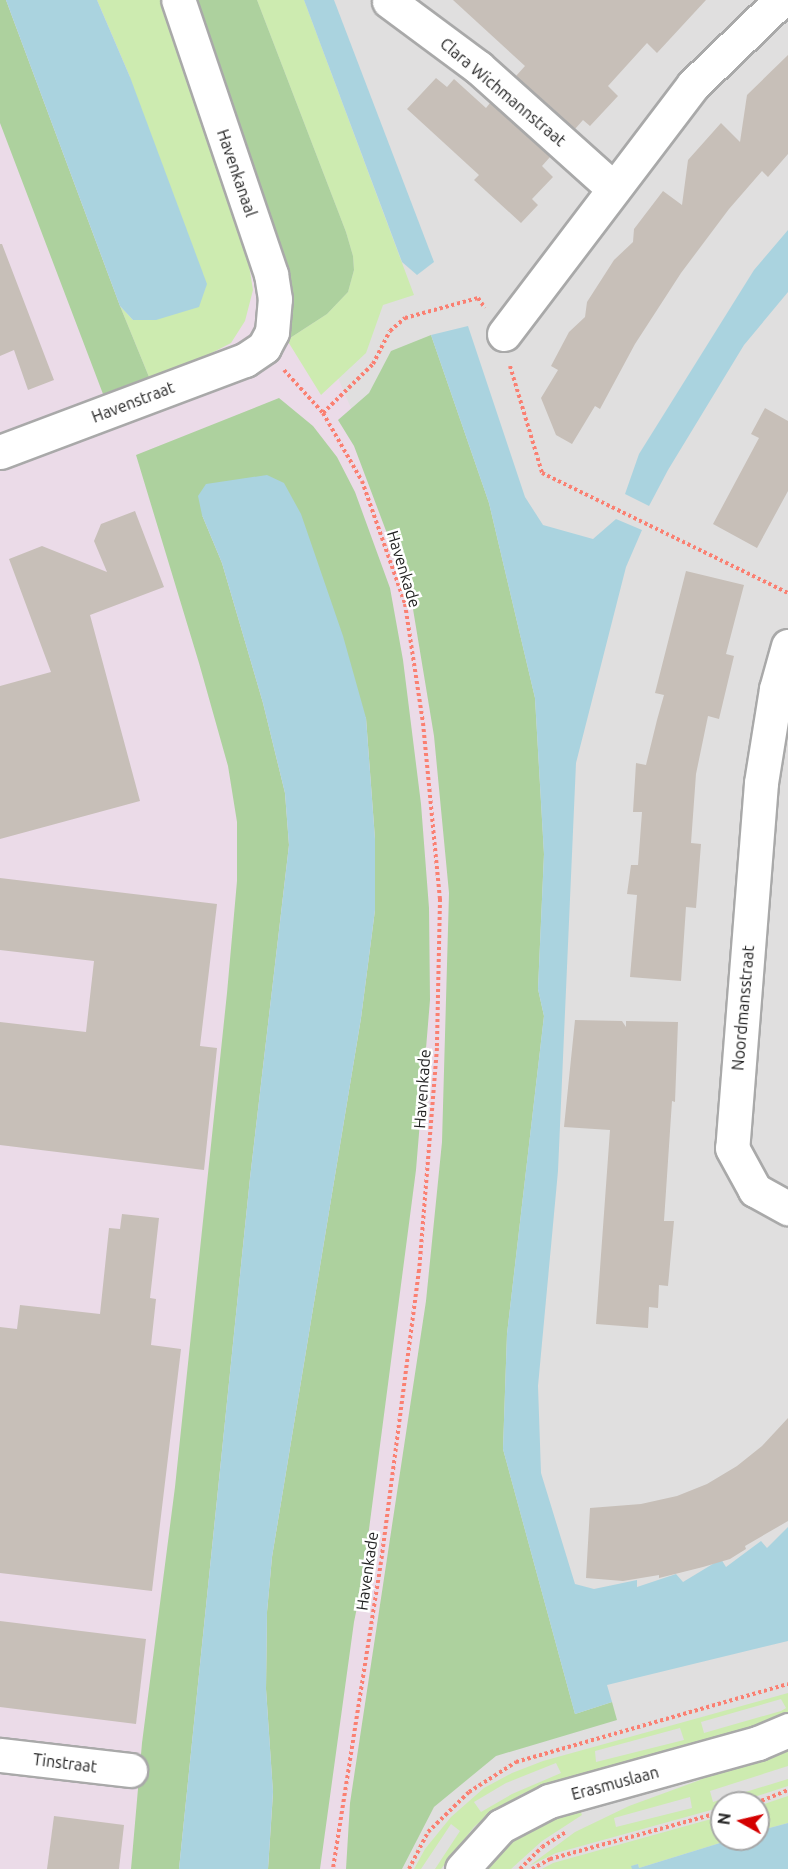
<!DOCTYPE html>
<style>
body{margin:0}
#map{position:relative;width:788px;height:1869px;overflow:hidden;background:#f2efe9;font-family:Ubuntu,sans-serif}
div>[style]{position:absolute}
.residential>*{inset:0;background:#e0dfdf}
.industrial>*{inset:0;background:#ebdbe8}
.grass>*{inset:0;background:#cdebb0}
.forest>*{inset:0;background:#add19e}
.water>*{inset:0;background:#aad3df}
.building>*{inset:0;background:#c7bfb8}
.path>*{height:4px;margin-top:-2px;transform-origin:0;background:repeating-linear-gradient(90deg,#fa8072 0 3px,transparent 0 6px)}
.roads{filter:drop-shadow(2px 0 #a9a9a9) drop-shadow(-2px 0 #a9a9a9) drop-shadow(0 2px #a9a9a9) drop-shadow(0 -2px #a9a9a9)}
.street>*{height:33px;margin:-16.5px;padding:0 16.5px;transform-origin:16.5px;border-radius:16.5px;background:#fff}
span{translate:-50% -50%;white-space:nowrap;text-align:center;line-height:1.15;-webkit-text-stroke:5px #fff;paint-order:stroke}
.street-label{font-size:16px;color:#222}
.north{position:absolute;left:710px;top:1791px;width:60px;height:60px;box-sizing:border-box;background:#fff;border:2px solid #a7a7a7;border-radius:50%;rotate:278deg;font-size:16px;font-weight:700;line-height:24px;text-align:center;color:#222}
.north::after{content:'';display:block;margin:auto;width:21px;height:27px;background:#d40000;clip-path:polygon(50% 0,100% 100%,50% 72%,0 100%)}
</style>
<div id="map">
<div class="residential">
<i style="clip-path:polygon(evenodd,200px 0,788px 0,788px 1869px,394px 1869px,200px 0,722px 1803px,758px 1803px,758px 1839px,722px 1839px,722px 1803px)"></i>
</div>
<div class="industrial">
<i style="clip-path:polygon(0 0,175px 0,495px 742px,382px 1869px,0 1869px)"></i>
</div>
<div class="grass">
<i style="clip-path:polygon(97px 0,162px 0,248px 259px,253px 290px,245px 321px,231px 343px,204px 357px,149px 377px,120px 306px,133px 320px,130px 77px)"></i>
<i style="clip-path:polygon(257px 0,304px 0,414px 295px,383px 305px,366px 353px,321px 395px,287px 340px,327px 314px,348px 292px,354px 270px,353px 256px,346px 232px)"></i>
<i style="clip-path:polygon(evenodd,788px 1693px,788px 1714px,774px 1720px,547px 1785px,522px 1794px,490px 1813px,474px 1827px,441px 1869px,435px 1869px,460px 1831px,451px 1824px,421px 1869px,414px 1869px,425px 1849px,451px 1817px,484px 1788px,512px 1773px,543px 1761px,788px 1693px,781px 1699px,786px 1708px,781px 1711px,704px 1733px,701px 1722px,781px 1699px,788px 1693px,680px 1728px,684px 1740px,596px 1762px,595px 1751px,680px 1728px,788px 1693px,556px 1763px,561px 1773px,512px 1794px,481px 1812px,474px 1802px,506px 1783px,556px 1763px)"></i>
<i style="clip-path:polygon(evenodd,788px 1750px,788px 1766px,710px 1791px,713px 1802px,788px 1779px,788px 1786px,736px 1803px,722px 1803px,722px 1807px,556px 1853px,529px 1866px,575px 1832px,629px 1806px,700px 1780px,703px 1776px,788px 1750px,690px 1797px,692px 1808px,616px 1827px,614px 1818px,690px 1797px)"></i>
<i style="clip-path:polygon(788px 1796px,788px 1823px,758px 1831px,758px 1806px)"></i>
<i style="clip-path:polygon(580px 1810px,582px 1815px,542px 1841px,511px 1869px,480px 1869px,510px 1841px,526px 1830px,544px 1821px)"></i>
<i style="clip-path:polygon(722px 1816px,722px 1839px,733px 1839px,639px 1868px,638px 1864px,632px 1866px,632px 1869px,542px 1869px,553px 1863px)"></i>
</div>
<div class="forest">
<i style="clip-path:polygon(0 0,6px 0,120px 306px,149px 377px,103px 394px,0 123px)"></i>
<i style="clip-path:polygon(195px 0,257px 0,346px 232px,353px 256px,354px 270px,348px 292px,327px 314px,287px 340px,292px 289px,285px 277px)"></i>
<i style="clip-path:polygon(431px 335px,489px 503px,535px 698px,544px 854px,538px 989px,544px 1016px,507px 1334px,503px 1449px,575px 1714px,612px 1702px,617px 1720px,496px 1756px,434px 1807px,402px 1869px,346px 1869px,350px 1803px,426px 1301px,442px 1142px,449px 893px,434px 736px,411px 597px,354px 446px,338px 420px,369px 393px,391px 351px)"></i>
<i style="clip-path:polygon(279px 398px,313px 426px,337px 457px,355px 492px,390px 588px,403px 660px,421px 804px,429px 908px,430px 1000px,416px 1170px,362px 1583px,354px 1622px,320px 1869px,268px 1869px,273px 1793px,266px 1689px,267px 1612px,272px 1557px,361px 1018px,375px 910px,375px 839px,366px 718px,202px 515px,222px 563px,263px 703px,285px 793px,289px 845px,250px 1178px,179px 1869px,131px 1869px,142px 1743px,175px 1487px,227px 993px,237px 881px,237px 822px,228px 766px,199px 663px,136px 455px)"></i>
</div>
<div class="water">
<i style="clip-path:polygon(6px 0,97px 0,130px 77px,207px 284px,199px 307px,156px 320px,133px 320px,120px 306px)"></i>
<i style="clip-path:polygon(304px 0,334px 0,434px 262px,417px 275px,402px 262px)"></i>
<i style="clip-path:polygon(788px 230px,788px 292px,744px 345px,668px 470px,649px 506px,625px 494px,639px 454px,754px 270px)"></i>
<i style="clip-path:polygon(468px 326px,525px 497px,543px 525px,593px 539px,616px 519px,642px 530px,626px 567px,576px 763px,558px 1171px,538px 1386px,541px 1473px,575px 1584px,594px 1589px,637px 1580px,637px 1587px,676px 1574px,683px 1582px,721px 1559px,726px 1567px,761px 1541px,767px 1548px,788px 1527px,788px 1641px,607px 1685px,612px 1702px,575px 1714px,503px 1449px,507px 1334px,544px 1016px,538px 989px,544px 854px,535px 698px,489px 503px,431px 335px)"></i>
<i style="clip-path:polygon(267px 475px,284px 483px,301px 514px,343px 636px,366px 718px,375px 839px,375px 910px,361px 1018px,272px 1557px,267px 1612px,266px 1689px,273px 1792px,268px 1869px,179px 1869px,250px 1178px,289px 845px,285px 793px,263px 703px,222px 563px,202px 515px,198px 496px,206px 484px)"></i>
<i style="clip-path:polygon(788px 1823px,788px 1869px,632px 1869px,631px 1866px,638px 1864px,639px 1868px,733px 1839px,758px 1839px,758px 1831px)"></i>
</div>
<div class="building">
<i style="clip-path:polygon(453px 0,706px 0,657px 53px,647px 43px,608px 86px,618px 96px,590px 126px,583px 120px,575px 129px,516px 76px,525px 66px)"></i>
<i style="clip-path:polygon(788px 55px,788px 154px,768px 177px,762px 171px,729px 209px,681px 273px,635px 344px,600px 409px,595px 406px,572px 444px,556px 435px,541px 398px,558px 370px,551px 366px,569px 332px,585px 317px,587px 302px,614px 260px,633px 242px,634px 229px,663px 191px,682px 205px,688px 160px,721px 123px,740px 142px,747px 95px)"></i>
<i style="clip-path:polygon(436px 78px,447px 87px,454px 79px,486px 108px,490px 103px,550px 157px,542px 166px,553px 177px,532px 199px,538px 205px,521px 223px,474px 180px,479px 175px,407px 109px)"></i>
<i style="clip-path:polygon(0 244px,2px 244px,54px 380px,28px 390px,14px 350px,0 356px)"></i>
<i style="clip-path:polygon(765px 408px,788px 421px,788px 491px,757px 548px,713px 524px,759px 438px,751px 434px)"></i>
<i style="clip-path:polygon(135px 511px,164px 587px,90px 615px,140px 801px,0 839px,0 686px,51px 672px,9px 559px,42px 546px,107px 572px,94px 541px,101px 524px)"></i>
<i style="clip-path:polygon(686px 571px,744px 585px,726px 654px,734px 656px,719px 719px,708px 716px,696px 774px,691px 843px,701px 844px,696px 908px,686px 907px,681px 981px,630px 977px,637px 895px,627px 894px,631px 865px,638px 865px,640px 839px,642px 812px,633px 812px,636px 763px,646px 765px,657px 720px,664px 695px,655px 693px)"></i>
<i style="clip-path:polygon(0 878px,217px 904px,200px 1046px,217px 1048px,204px 1170px,0 1145px,0 1022px,86px 1032px,94px 961px,0 950px)"></i>
<i style="clip-path:polygon(575px 1020px,622px 1021px,626px 1027px,626px 1021px,678px 1022px,675px 1102px,672px 1101px,664px 1221px,674px 1221px,668px 1286px,659px 1285px,658px 1308px,649px 1307px,648px 1328px,596px 1324px,610px 1130px,564px 1127px)"></i>
<i style="clip-path:polygon(122px 1214px,159px 1218px,150px 1298px,156px 1299px,151px 1345px,181px 1349px,152px 1591px,0 1573px,0 1327px,17px 1329px,20px 1305px,100px 1314px,109px 1228px,120px 1229px)"></i>
<i style="clip-path:polygon(788px 1418px,788px 1521px,745px 1546px,746px 1549px,730px 1559px,703px 1567px,659px 1578px,659px 1575px,623px 1581px,586px 1578px,590px 1508px,641px 1504px,677px 1496px,707px 1484px,737px 1466px,762px 1446px)"></i>
<i style="clip-path:polygon(0 1621px,146px 1639px,136px 1724px,0 1707px)"></i>
<i style="clip-path:polygon(54px 1816px,124px 1825px,119px 1869px,47px 1869px)"></i>
</div>
<div class="path">
<i style="left:510px;top:366px;width:112px;rotate:73.3deg"></i>
<i style="left:542px;top:473px;width:274px;rotate:26deg"></i>
<i style="left:284px;top:370px;width:58px;rotate:47.8deg"></i>
<i style="left:323px;top:413px;width:78px;rotate:60.2deg"></i>
<i style="left:362px;top:481px;width:130px;rotate:70.7deg"></i>
<i style="left:405px;top:604px;width:120px;rotate:81.4deg"></i>
<i style="left:423px;top:723px;width:177px;rotate:84.5deg"></i>
<i style="left:440px;top:899px;width:149px;rotate:91.2deg"></i>
<i style="left:437px;top:1048px;width:223px;rotate:94.6deg"></i>
<i style="left:419px;top:1270px;width:294px;rotate:97.4deg"></i>
<i style="left:381px;top:1562px;width:311px;rotate:98.9deg"></i>
<i style="left:323px;top:413px;width:70px;rotate:-44.4deg"></i>
<i style="left:373px;top:364px;width:37px;rotate:-63deg"></i>
<i style="left:390px;top:331px;width:20px;rotate:-41deg"></i>
<i style="left:405px;top:318px;width:76px;rotate:-15.3deg"></i>
<i style="left:478px;top:298px;width:12px;rotate:55deg"></i>
<i style="left:756px;top:1803px;width:35px;rotate:-22deg"></i>
<i style="left:409px;top:1869px;width:42px;rotate:-62.8deg"></i>
<i style="left:428px;top:1832px;width:57px;rotate:-44.3deg"></i>
<i style="left:469px;top:1792px;width:56px;rotate:-32.6deg"></i>
<i style="left:516px;top:1762px;width:283px;rotate:-16deg"></i>
<i style="left:520px;top:1869px;width:31px;rotate:-45deg"></i>
<i style="left:542px;top:1847px;width:28px;rotate:-32deg"></i>
<i style="left:532px;top:1869px;width:21px;rotate:-29deg"></i>
<i style="left:550px;top:1859px;width:178px;rotate:-15.3deg"></i>
</div>
<div class="roads">
<div class="street">
<i style="left:389px;top:1px;width:111px;rotate:36.6deg"></i>
<i style="left:478px;top:67px;width:181px;rotate:41.9deg"></i>
<i style="left:504px;top:334px;width:313px;rotate:-52.8deg"></i>
<i style="left:693px;top:85px;width:122px;rotate:-44deg"></i>
<i style="left:0;top:452px;width:262px;rotate:-20.6deg"></i>
<i style="left:245px;top:360px;width:23px;rotate:-34deg"></i>
<i style="left:264px;top:347px;width:17px;rotate:-62deg"></i>
<i style="left:272px;top:332px;width:33px;rotate:-85deg"></i>
<i style="left:275px;top:299px;width:25px;rotate:-99deg"></i>
<i style="left:271px;top:274px;width:289px;rotate:-108.7deg"></i>
<i style="left:788px;top:646px;width:45px;rotate:105.6deg"></i>
<i style="left:776px;top:689px;width:95px;rotate:99.1deg"></i>
<i style="left:761px;top:783px;width:366px;rotate:94.5deg"></i>
<i style="left:732px;top:1148px;width:48px;rotate:61.3deg"></i>
<i style="left:755px;top:1190px;width:38px;rotate:29deg"></i>
<i style="left:0;top:1755px;width:131px;rotate:6.6deg"></i>
<i style="left:462px;top:1869px;width:58px;rotate:-47.8deg"></i>
<i style="left:501px;top:1826px;width:54px;rotate:-27.5deg"></i>
<i style="left:549px;top:1801px;width:217px;rotate:-15.5deg"></i>
<i style="left:758px;top:1743px;width:33px;rotate:-23deg"></i>
</div>
</div>
<div class="street-label">
<span style="left:503px;top:92px;rotate:40deg">Clara Wichmannstraat</span>
<span style="left:237px;top:173px;rotate:71deg">Havenkanaal</span>
<span style="left:133px;top:402px;rotate:-21deg">Havenstraat</span>
<span style="left:404px;top:569px;rotate:73deg">Havenkade</span>
<span style="left:743px;top:1008px;rotate:-85deg">Noordmansstraat</span>
<span style="left:422px;top:1089px;rotate:-86deg">Havenkade</span>
<span style="left:367px;top:1571px;rotate:-82deg">Havenkade</span>
<span style="left:65px;top:1763px;rotate:7deg">Tinstraat</span>
<span style="left:615px;top:1783px;rotate:-15deg">Erasmuslaan</span>
</div>
<div class="north">N</div>
</div>
